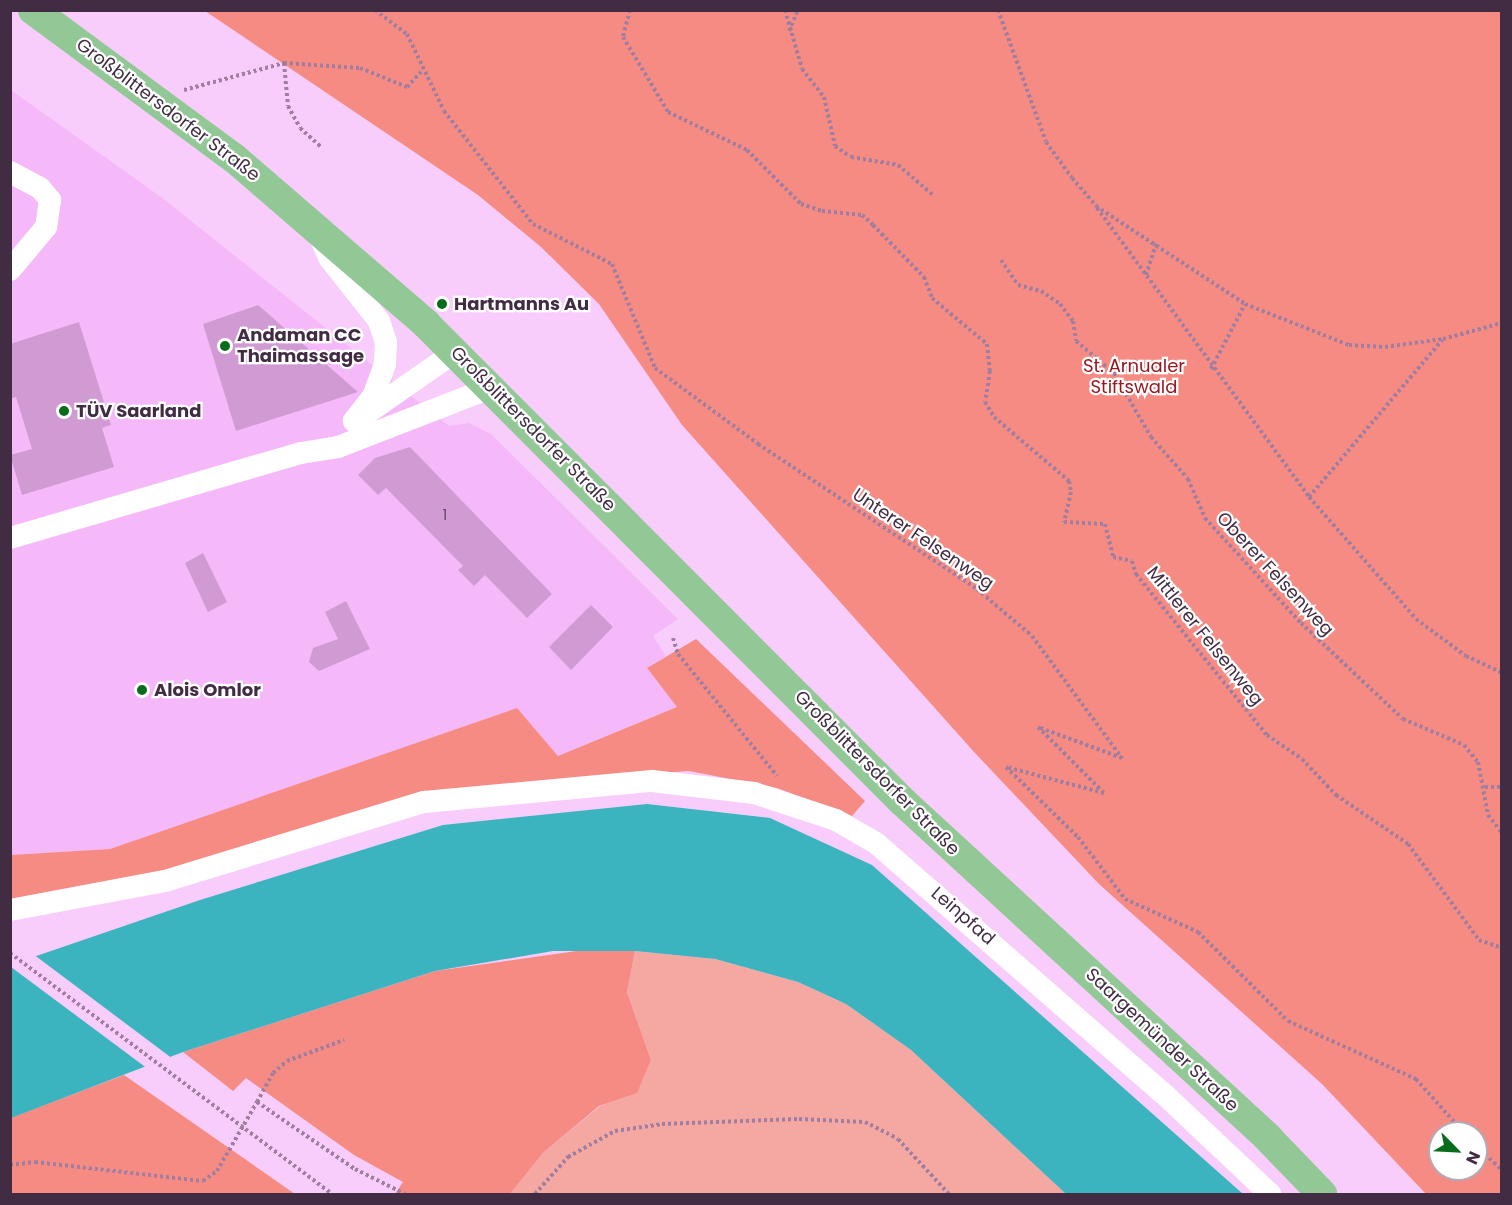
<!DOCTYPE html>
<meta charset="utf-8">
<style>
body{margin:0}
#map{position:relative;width:1512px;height:1205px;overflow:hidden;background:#f9cdfb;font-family:Poppins,sans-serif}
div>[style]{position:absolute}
.built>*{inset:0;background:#f5b9f9}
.green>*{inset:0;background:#f5a8a1}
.forest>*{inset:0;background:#f68b84}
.water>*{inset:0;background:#3cb4c0}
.pier>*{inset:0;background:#f9cdfb}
.building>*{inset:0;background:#d09bd3}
.path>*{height:4px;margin-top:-2px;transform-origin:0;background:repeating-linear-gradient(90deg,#9f7ea0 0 3px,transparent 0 6px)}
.minor>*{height:22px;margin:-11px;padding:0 11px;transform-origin:11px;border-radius:11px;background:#fff}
.major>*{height:30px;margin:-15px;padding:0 15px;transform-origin:15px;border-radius:15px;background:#92c895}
.dots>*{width:16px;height:16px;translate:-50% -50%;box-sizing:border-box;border:3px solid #fff;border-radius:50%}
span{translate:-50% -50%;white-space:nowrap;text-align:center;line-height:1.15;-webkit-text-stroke:4.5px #fff;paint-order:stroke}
.number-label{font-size:15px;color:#664867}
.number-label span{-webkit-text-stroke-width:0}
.street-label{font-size:18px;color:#422c43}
.poi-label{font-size:18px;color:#422c43;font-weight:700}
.left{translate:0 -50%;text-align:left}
.park-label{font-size:18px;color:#981820}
.frame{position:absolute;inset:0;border:12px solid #422c43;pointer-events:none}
.north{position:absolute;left:1428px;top:1121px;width:60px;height:60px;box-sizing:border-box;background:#fff;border:2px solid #b3abb4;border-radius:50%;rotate:114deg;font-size:16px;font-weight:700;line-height:24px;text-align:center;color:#422c43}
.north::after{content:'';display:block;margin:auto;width:21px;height:27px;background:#086d1a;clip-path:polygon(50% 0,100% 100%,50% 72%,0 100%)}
</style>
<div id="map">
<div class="built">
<i style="clip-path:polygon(11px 90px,161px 197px,449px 426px,469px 423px,491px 434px,678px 619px,653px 636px,666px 656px,647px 668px,677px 707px,558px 756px,517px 708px,110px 849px,11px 855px)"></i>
</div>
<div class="green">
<i style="clip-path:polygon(635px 951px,715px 959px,798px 982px,846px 1004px,911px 1050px,1066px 1194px,510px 1194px,543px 1153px,600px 1106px,637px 1092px,651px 1060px,627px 992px)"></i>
</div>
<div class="forest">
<i style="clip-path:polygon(evenodd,205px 11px,1501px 11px,1501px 1194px,1426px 1194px,1322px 1084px,1099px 884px,975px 753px,682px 425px,599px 304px,541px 247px,478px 195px,205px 11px,1440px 1133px,1476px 1133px,1476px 1169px,1440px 1169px,1440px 1133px)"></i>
<i style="clip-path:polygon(696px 639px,865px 801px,852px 816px,777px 788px,689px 771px,556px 780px,211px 861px,11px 901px,11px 855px,110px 849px,517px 708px,558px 756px,677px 707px,647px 668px)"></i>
<i style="clip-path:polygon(591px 949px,635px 951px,627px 992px,651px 1060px,637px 1093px,599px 1106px,543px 1153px,510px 1194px,395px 1194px,403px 1182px,354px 1155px,246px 1078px,233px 1091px,183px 1052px,435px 971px)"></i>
<i style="clip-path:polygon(124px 1075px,295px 1194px,11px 1194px,10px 1118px)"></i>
</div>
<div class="water">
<i style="clip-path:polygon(647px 804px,770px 818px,872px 865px,1243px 1194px,1066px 1194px,911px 1050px,846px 1004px,798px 982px,715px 959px,635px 951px,553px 951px,435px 971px,183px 1052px,11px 1118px,10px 965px,200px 900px,443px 825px)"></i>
</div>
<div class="pier">
<i style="clip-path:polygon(33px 954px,173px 1059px,148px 1069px,11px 967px,10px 962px)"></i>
</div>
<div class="building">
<i style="clip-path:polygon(258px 305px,358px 392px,236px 431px,203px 324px)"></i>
<i style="clip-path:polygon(79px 322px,111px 425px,102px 428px,114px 467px,22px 495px,10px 455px,32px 449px,16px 397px,10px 399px,10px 344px)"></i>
<i style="clip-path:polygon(410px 447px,552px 594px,527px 618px,485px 575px,474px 586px,458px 570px,463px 566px,386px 488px,378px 495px,358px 475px,375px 458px)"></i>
<i style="clip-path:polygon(203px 553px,227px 602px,208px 612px,185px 563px)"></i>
<i style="clip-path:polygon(346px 601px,370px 649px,319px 671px,309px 662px,313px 648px,338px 639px,325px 612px)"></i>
<i style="clip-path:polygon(591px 605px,613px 627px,571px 670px,549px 647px)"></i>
</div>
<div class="path">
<i style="left:375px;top:10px;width:40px;rotate:37deg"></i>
<i style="left:407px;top:34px;width:85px;rotate:64.3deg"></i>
<i style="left:444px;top:111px;width:144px;rotate:51.8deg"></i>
<i style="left:533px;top:224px;width:89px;rotate:26.9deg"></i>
<i style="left:612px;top:264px;width:113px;rotate:67.5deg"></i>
<i style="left:655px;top:368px;width:128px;rotate:36.4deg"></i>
<i style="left:758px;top:444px;width:263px;rotate:33.5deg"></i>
<i style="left:977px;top:589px;width:72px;rotate:40.5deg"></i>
<i style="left:1032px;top:636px;width:152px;rotate:53.6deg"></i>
<i style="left:1122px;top:758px;width:90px;rotate:-159.7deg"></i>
<i style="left:1038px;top:727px;width:93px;rotate:45deg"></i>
<i style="left:1104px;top:793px;width:101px;rotate:-165.1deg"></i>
<i style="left:1006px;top:767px;width:100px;rotate:44.2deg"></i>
<i style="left:1078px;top:837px;width:78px;rotate:52.8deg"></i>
<i style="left:1125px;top:899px;width:80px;rotate:24.3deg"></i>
<i style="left:1198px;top:932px;width:127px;rotate:44.7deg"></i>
<i style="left:1288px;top:1021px;width:141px;rotate:24.4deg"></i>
<i style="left:1416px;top:1079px;width:72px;rotate:48.4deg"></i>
<i style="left:630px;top:10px;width:28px;rotate:105deg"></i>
<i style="left:623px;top:37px;width:87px;rotate:59deg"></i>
<i style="left:668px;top:112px;width:88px;rotate:25.7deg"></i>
<i style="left:747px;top:150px;width:76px;rotate:45deg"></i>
<i style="left:801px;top:204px;width:22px;rotate:18deg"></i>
<i style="left:822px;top:211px;width:40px;rotate:5.7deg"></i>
<i style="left:862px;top:215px;width:15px;rotate:42deg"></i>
<i style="left:873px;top:225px;width:73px;rotate:45.6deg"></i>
<i style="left:924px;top:277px;width:22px;rotate:69deg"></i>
<i style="left:932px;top:298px;width:72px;rotate:39.9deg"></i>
<i style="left:987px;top:344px;width:27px;rotate:84deg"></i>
<i style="left:990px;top:371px;width:31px;rotate:99deg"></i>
<i style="left:985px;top:402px;width:17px;rotate:59deg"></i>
<i style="left:994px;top:417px;width:99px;rotate:40.5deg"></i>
<i style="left:1069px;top:481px;width:11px;rotate:80deg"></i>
<i style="left:1071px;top:492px;width:31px;rotate:103deg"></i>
<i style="left:1064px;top:522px;width:41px;rotate:2.8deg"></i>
<i style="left:1105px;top:524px;width:34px;rotate:76deg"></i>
<i style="left:1113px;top:557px;width:19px;rotate:12deg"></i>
<i style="left:1132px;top:561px;width:14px;rotate:73deg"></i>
<i style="left:1136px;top:574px;width:208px;rotate:50.9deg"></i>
<i style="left:1267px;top:735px;width:42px;rotate:34.4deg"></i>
<i style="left:1302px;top:759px;width:50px;rotate:46.6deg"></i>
<i style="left:1336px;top:795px;width:87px;rotate:34.2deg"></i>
<i style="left:1408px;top:844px;width:119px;rotate:53.5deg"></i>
<i style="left:1479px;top:940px;width:24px;rotate:19deg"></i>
<i style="left:785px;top:10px;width:61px;rotate:73.9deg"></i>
<i style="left:802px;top:69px;width:36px;rotate:52deg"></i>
<i style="left:824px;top:97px;width:50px;rotate:77.3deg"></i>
<i style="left:835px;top:146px;width:19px;rotate:35deg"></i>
<i style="left:851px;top:157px;width:48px;rotate:9.7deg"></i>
<i style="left:898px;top:165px;width:48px;rotate:40.7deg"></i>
<i style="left:998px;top:10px;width:140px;rotate:70deg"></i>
<i style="left:1046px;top:142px;width:44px;rotate:54.2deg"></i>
<i style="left:1072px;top:178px;width:37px;rotate:49deg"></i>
<i style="left:1096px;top:206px;width:178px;rotate:33.3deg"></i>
<i style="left:1245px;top:304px;width:112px;rotate:21.5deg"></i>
<i style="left:1349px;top:345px;width:36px;rotate:3deg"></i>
<i style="left:1385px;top:347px;width:59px;rotate:-7.9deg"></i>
<i style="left:1443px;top:339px;width:61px;rotate:-15.2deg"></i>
<i style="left:789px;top:31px;width:23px;rotate:-67deg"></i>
<i style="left:284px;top:63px;width:43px;rotate:84.7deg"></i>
<i style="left:288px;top:106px;width:25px;rotate:61deg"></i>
<i style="left:300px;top:128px;width:28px;rotate:42deg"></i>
<i style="left:184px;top:90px;width:104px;rotate:-15.1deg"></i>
<i style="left:284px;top:63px;width:76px;rotate:3.8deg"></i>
<i style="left:360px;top:68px;width:51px;rotate:22deg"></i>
<i style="left:407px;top:87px;width:23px;rotate:-47deg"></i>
<i style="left:1097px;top:208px;width:358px;rotate:53.7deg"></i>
<i style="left:1309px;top:497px;width:206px;rotate:-49.7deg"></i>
<i style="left:1001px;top:260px;width:30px;rotate:56deg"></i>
<i style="left:1018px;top:285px;width:24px;rotate:15deg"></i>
<i style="left:1041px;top:291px;width:23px;rotate:34deg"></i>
<i style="left:1060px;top:304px;width:21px;rotate:53deg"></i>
<i style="left:1073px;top:321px;width:20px;rotate:81deg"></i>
<i style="left:1076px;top:341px;width:50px;rotate:40.1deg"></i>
<i style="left:1114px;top:373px;width:74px;rotate:60deg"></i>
<i style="left:1151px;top:437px;width:56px;rotate:48.6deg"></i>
<i style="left:1188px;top:479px;width:43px;rotate:66.4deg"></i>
<i style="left:1205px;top:518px;width:142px;rotate:47.6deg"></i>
<i style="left:1301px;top:623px;width:140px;rotate:43.3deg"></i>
<i style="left:1403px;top:719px;width:66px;rotate:23.1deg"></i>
<i style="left:1464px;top:745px;width:22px;rotate:51deg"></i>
<i style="left:1478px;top:762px;width:54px;rotate:79.3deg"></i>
<i style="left:1488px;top:815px;width:23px;rotate:52deg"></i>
<i style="left:1146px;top:275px;width:33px;rotate:-72deg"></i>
<i style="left:1211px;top:369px;width:73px;rotate:-62.4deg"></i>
<i style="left:1309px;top:497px;width:162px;rotate:48.7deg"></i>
<i style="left:1416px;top:619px;width:62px;rotate:36.5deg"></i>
<i style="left:1466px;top:656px;width:40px;rotate:25deg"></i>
<i style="left:673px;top:638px;width:17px;rotate:73deg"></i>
<i style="left:678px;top:654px;width:157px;rotate:50.9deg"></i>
<i style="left:1485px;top:787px;width:17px"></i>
<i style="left:10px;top:953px;width:402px;rotate:36.8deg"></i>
<i style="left:257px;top:1102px;width:33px;rotate:-61deg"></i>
<i style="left:273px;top:1073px;width:18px;rotate:-41deg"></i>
<i style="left:287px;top:1061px;width:61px;rotate:-20.2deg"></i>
<i style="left:1476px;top:1146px;width:35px;rotate:43deg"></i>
<i style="left:10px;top:1165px;width:25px;rotate:-7deg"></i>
<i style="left:35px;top:1162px;width:169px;rotate:6.5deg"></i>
<i style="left:203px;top:1181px;width:17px;rotate:-36deg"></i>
<i style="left:217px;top:1171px;width:80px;rotate:-59.9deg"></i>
<i style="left:257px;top:1102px;width:119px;rotate:34.4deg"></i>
<i style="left:355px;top:1169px;width:56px;rotate:26.6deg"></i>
<i style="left:535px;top:1194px;width:50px;rotate:-48.3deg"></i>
<i style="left:568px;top:1157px;width:54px;rotate:-29deg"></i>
<i style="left:615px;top:1131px;width:48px;rotate:-8.5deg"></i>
<i style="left:662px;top:1124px;width:137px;rotate:-2.1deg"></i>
<i style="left:799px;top:1119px;width:66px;rotate:2.6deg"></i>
<i style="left:865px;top:1122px;width:37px;rotate:27deg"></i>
<i style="left:898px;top:1139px;width:75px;rotate:47.2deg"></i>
</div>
<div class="minor">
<i style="left:10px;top:172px;width:34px;rotate:28deg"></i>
<i style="left:40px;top:188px;width:16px;rotate:50deg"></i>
<i style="left:50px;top:200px;width:27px;rotate:98deg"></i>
<i style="left:46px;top:227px;width:56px;rotate:129.9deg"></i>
<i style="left:321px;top:239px;width:22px;rotate:66deg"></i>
<i style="left:330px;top:259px;width:79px;rotate:51.7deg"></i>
<i style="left:379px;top:321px;width:22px;rotate:72deg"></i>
<i style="left:386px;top:342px;width:22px;rotate:93deg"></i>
<i style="left:385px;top:364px;width:33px;rotate:110deg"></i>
<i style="left:374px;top:395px;width:33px;rotate:128deg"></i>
<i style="left:366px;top:414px;width:108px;rotate:-34.9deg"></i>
<i style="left:10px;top:538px;width:303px;rotate:-16.3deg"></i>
<i style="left:301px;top:453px;width:37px;rotate:-9deg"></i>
<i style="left:338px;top:447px;width:166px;rotate:-21.2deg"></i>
<i style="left:10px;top:910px;width:158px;rotate:-10.6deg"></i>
<i style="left:165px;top:881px;width:271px;rotate:-17deg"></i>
<i style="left:424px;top:802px;width:229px;rotate:-5.3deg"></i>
<i style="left:652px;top:781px;width:103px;rotate:6.7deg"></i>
<i style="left:754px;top:793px;width:86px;rotate:18.2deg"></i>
<i style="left:836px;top:820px;width:46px;rotate:29.9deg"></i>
<i style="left:876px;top:843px;width:382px;rotate:41.1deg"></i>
<i style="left:1164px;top:1094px;width:146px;rotate:43.3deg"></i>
</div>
<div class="major">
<i style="left:33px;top:10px;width:250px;rotate:36.4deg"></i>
<i style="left:234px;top:158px;width:254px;rotate:40.8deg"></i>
<i style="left:426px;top:324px;width:674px;rotate:45.06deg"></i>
<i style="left:902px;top:801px;width:498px;rotate:42.6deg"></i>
<i style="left:1268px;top:1138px;width:78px;rotate:46deg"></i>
</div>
<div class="dots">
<i style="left:442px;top:304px;background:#086d1a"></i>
<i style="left:225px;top:346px;background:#086d1a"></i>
<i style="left:64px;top:411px;background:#086d1a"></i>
<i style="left:142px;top:690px;background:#086d1a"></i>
</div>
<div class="number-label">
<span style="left:445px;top:515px">1</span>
</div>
<div class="street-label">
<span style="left:168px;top:110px;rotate:37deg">Großblittersdorfer Straße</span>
<span style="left:533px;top:429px;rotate:45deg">Großblittersdorfer Straße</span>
<span style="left:923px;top:539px;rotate:34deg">Unterer Felsenweg</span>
<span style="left:1275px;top:574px;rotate:47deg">Oberer Felsenweg</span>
<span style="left:1205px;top:636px;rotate:51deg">Mittlerer Felsenweg</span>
<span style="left:877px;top:773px;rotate:45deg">Großblittersdorfer Straße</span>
<span style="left:963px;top:916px;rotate:41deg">Leinpfad</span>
<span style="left:1162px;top:1040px;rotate:43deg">Saargemünder Straße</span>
</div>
<div class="poi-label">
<span class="left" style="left:454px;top:304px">Hartmanns Au</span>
<span class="left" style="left:237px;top:346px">Andaman CC<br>Thaimassage</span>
<span class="left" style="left:76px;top:411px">TÜV Saarland</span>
<span class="left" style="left:154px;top:690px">Alois Omlor</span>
</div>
<div class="park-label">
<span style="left:1134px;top:377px">St. Arnualer<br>Stiftswald</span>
</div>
<div class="frame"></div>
<div class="north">N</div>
</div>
